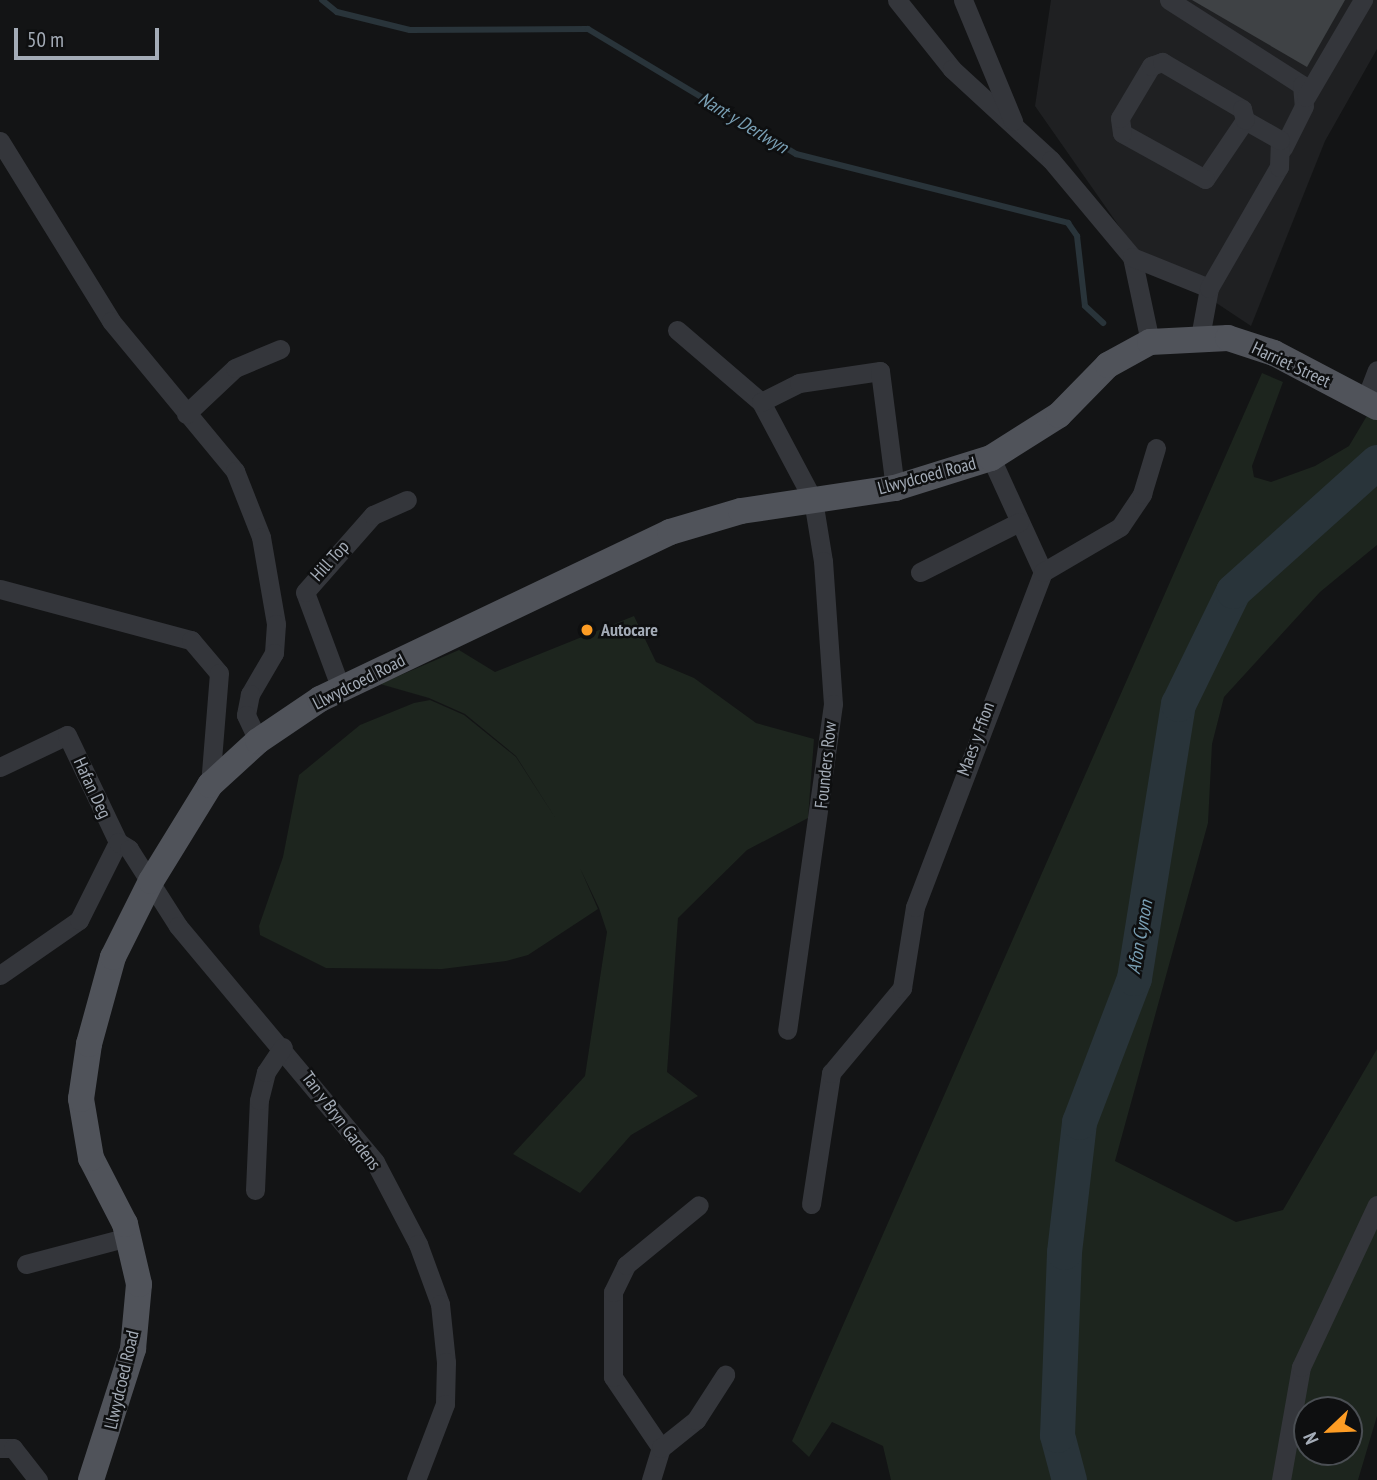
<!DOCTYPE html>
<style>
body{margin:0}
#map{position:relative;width:1377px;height:1480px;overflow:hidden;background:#131415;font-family:"PT Sans Narrow",sans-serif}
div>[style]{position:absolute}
.built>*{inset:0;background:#1f2022}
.green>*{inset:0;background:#1d251e}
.stream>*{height:6px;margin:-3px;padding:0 3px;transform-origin:3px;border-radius:3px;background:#29343a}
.river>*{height:35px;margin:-17.5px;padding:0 17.5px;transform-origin:17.5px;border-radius:17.5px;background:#29343a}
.building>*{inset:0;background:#3f4245}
.minor>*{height:19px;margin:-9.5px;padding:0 9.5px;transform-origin:9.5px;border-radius:9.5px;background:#34363b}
.major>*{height:26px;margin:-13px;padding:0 13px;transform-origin:13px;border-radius:13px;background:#50535a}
.dots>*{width:19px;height:19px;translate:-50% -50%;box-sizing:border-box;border:4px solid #0e0f10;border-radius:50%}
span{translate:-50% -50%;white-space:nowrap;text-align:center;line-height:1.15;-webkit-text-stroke:5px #0e0f10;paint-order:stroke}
.street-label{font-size:18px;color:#a4acb7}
.poi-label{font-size:18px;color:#a4acb7;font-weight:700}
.left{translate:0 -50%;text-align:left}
.water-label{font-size:19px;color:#799fb4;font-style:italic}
.north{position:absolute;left:1293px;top:1396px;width:70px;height:70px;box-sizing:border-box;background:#0e0f10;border:2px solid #4a4e53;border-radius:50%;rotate:247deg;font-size:19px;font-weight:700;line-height:28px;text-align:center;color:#a4acb7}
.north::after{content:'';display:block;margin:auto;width:24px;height:32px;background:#fd9c24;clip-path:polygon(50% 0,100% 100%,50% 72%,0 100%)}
.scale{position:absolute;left:14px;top:28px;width:145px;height:32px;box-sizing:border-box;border:4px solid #a4acb7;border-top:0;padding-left:9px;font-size:21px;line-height:24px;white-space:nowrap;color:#a4acb7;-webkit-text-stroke:5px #0e0f10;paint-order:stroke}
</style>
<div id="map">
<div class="built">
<i style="clip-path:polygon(1051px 0,1377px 0,1377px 49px,1325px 141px,1251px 326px,1135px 249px,1035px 106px)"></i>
</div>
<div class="green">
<i style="clip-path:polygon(evenodd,1262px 373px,1283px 382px,1252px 466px,1254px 477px,1271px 482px,1315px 466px,1349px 446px,1368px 414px,1377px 420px,1377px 545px,1320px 592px,1224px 697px,1212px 744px,1208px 823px,1115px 1161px,1236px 1222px,1283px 1210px,1377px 1049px,1377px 1416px,1358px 1480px,891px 1480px,883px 1446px,832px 1422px,809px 1457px,792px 1441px,1262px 373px,1307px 1410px,1349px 1410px,1349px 1452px,1307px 1452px,1307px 1410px)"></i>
<i style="clip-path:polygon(634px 616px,656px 662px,694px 678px,756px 723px,814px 739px,808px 818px,747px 850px,678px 918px,667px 1072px,698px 1096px,631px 1135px,580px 1193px,513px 1154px,585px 1076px,607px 932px,599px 908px,580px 868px,598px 909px,528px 955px,506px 961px,442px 969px,326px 968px,260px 935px,259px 926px,283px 857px,299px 775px,360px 725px,414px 703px,430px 700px,464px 715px,516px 757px,556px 819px,516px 756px,465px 714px,429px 698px,380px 684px,459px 650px,495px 672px)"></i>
</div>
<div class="stream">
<i style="left:322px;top:0;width:19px;rotate:39deg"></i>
<i style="left:337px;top:12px;width:75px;rotate:13.9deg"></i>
<i style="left:410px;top:30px;width:178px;rotate:-0.3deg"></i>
<i style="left:588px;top:29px;width:243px;rotate:31deg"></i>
<i style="left:796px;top:154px;width:281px;rotate:14.2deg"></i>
<i style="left:1068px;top:223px;width:16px;rotate:55deg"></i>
<i style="left:1077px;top:236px;width:70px;rotate:83.5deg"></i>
<i style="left:1085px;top:306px;width:25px;rotate:43deg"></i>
</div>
<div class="river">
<i style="left:1069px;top:1480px;width:47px;rotate:-104.9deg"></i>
<i style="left:1057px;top:1435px;width:183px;rotate:-87.8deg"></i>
<i style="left:1064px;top:1252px;width:131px;rotate:-83.4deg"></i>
<i style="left:1079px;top:1122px;width:154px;rotate:-69.1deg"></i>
<i style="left:1134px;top:978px;width:278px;rotate:-80.9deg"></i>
<i style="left:1178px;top:704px;width:126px;rotate:-64deg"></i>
<i style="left:1233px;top:591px;width:193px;rotate:-41.9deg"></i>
</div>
<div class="building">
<i style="clip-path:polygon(1192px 0,1345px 0,1307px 67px)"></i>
</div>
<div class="minor">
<i style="left:897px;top:0;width:88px;rotate:51.4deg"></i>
<i style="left:952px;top:69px;width:134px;rotate:42.6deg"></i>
<i style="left:1051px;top:160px;width:126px;rotate:50.1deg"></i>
<i style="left:1132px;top:257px;width:87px;rotate:78deg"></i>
<i style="left:963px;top:0;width:131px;rotate:67.5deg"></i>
<i style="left:1169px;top:0;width:158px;rotate:32.6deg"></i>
<i style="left:1302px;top:85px;width:21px;rotate:85deg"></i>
<i style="left:1304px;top:106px;width:47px;rotate:116.6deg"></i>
<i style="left:1306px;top:97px;width:113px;rotate:-59.6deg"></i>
<i style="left:0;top:141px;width:211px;rotate:58.3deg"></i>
<i style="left:111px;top:321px;width:195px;rotate:50.4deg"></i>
<i style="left:235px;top:471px;width:71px;rotate:68.5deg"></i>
<i style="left:261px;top:537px;width:88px;rotate:80.2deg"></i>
<i style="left:276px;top:624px;width:29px;rotate:94deg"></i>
<i style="left:274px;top:653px;width:48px;rotate:120.3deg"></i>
<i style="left:250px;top:694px;width:21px;rotate:101deg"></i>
<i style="left:246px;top:715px;width:29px;rotate:65deg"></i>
<i style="left:1132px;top:257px;width:83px;rotate:21.9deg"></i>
<i style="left:1209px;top:288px;width:50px;rotate:100.4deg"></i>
<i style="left:1209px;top:288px;width:140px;rotate:-60deg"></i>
<i style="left:1279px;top:167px;width:27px;rotate:-88deg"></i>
<i style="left:1280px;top:140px;width:40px;rotate:-150.3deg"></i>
<i style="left:1245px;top:120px;width:71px;rotate:124.1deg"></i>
<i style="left:1205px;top:179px;width:95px;rotate:-151deg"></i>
<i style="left:1122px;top:133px;width:15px;rotate:-98deg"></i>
<i style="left:1120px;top:118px;width:61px;rotate:-59.2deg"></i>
<i style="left:1151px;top:66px;width:12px;rotate:-20deg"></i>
<i style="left:1162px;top:62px;width:93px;rotate:30.4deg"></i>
<i style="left:1242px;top:109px;width:11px;rotate:75deg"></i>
<i style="left:677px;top:330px;width:111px;rotate:40.6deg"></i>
<i style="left:761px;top:402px;width:111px;rotate:62deg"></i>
<i style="left:813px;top:500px;width:62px;rotate:80.7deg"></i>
<i style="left:823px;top:561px;width:143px;rotate:86deg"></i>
<i style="left:833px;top:704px;width:329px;rotate:98deg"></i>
<i style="left:1365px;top:401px;width:33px;rotate:-69deg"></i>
<i style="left:761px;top:402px;width:42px;rotate:-26.6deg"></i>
<i style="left:799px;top:383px;width:82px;rotate:-8.4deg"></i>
<i style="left:880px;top:371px;width:118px;rotate:82.7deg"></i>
<i style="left:186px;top:414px;width:67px;rotate:-43.2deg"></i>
<i style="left:235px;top:368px;width:49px;rotate:-22.9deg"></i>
<i style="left:991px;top:458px;width:125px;rotate:65.5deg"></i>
<i style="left:920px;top:572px;width:111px;rotate:-26.8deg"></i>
<i style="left:0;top:589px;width:198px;rotate:15deg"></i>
<i style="left:191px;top:640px;width:43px;rotate:49.7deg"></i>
<i style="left:219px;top:673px;width:112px;rotate:94.6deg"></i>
<i style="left:341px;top:689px;width:103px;rotate:-110.4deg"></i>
<i style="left:305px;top:592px;width:103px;rotate:-48.6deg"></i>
<i style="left:373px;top:515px;width:37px;rotate:-24deg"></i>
<i style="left:0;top:767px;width:74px;rotate:-25.5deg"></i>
<i style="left:67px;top:735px;width:119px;rotate:64.5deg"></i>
<i style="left:0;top:975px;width:96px;rotate:-34.8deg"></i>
<i style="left:79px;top:920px;width:87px;rotate:-63.4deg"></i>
<i style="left:118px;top:842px;width:13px;rotate:32deg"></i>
<i style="left:129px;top:849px;width:91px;rotate:57.5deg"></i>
<i style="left:178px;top:926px;width:307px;rotate:50.1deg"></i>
<i style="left:375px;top:1162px;width:93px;rotate:62.3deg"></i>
<i style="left:418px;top:1244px;width:64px;rotate:69.9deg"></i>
<i style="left:440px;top:1304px;width:58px;rotate:84.1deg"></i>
<i style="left:446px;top:1362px;width:42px;rotate:91.4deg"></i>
<i style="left:445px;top:1404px;width:81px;rotate:110.9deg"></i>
<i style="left:255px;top:1190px;width:90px;rotate:-87.5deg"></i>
<i style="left:259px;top:1100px;width:29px;rotate:-76deg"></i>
<i style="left:266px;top:1072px;width:30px;rotate:-56deg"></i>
<i style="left:811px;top:1204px;width:133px;rotate:-81.3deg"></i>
<i style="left:831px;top:1073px;width:111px;rotate:-50.1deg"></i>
<i style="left:902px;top:988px;width:82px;rotate:-80.9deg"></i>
<i style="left:915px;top:907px;width:359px;rotate:-69.1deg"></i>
<i style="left:1043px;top:572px;width:89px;rotate:-30.3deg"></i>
<i style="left:1120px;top:527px;width:40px;rotate:-56deg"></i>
<i style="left:1142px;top:494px;width:48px;rotate:-73.1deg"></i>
<i style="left:26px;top:1264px;width:106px;rotate:-14.8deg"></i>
<i style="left:0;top:1448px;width:13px"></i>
<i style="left:13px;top:1448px;width:41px;rotate:52deg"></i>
<i style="left:661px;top:1448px;width:86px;rotate:-124.1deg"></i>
<i style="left:613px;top:1377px;width:85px;rotate:-90deg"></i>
<i style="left:613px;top:1292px;width:30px;rotate:-64deg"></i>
<i style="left:626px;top:1265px;width:94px;rotate:-39.4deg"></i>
<i style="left:651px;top:1480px;width:34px;rotate:-73deg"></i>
<i style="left:661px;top:1448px;width:45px;rotate:-38.7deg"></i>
<i style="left:696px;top:1420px;width:54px;rotate:-57.2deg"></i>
<i style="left:1281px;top:1480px;width:115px;rotate:-80deg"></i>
<i style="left:1301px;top:1367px;width:179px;rotate:-64.9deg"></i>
</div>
<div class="major">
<i style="left:91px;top:1480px;width:138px;rotate:-72.2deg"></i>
<i style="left:133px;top:1349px;width:65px;rotate:-84.7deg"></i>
<i style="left:139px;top:1284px;width:62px;rotate:-103.1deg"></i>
<i style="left:125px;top:1224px;width:74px;rotate:-117.3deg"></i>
<i style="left:91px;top:1158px;width:60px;rotate:-99.6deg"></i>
<i style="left:81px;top:1099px;width:56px;rotate:-81.7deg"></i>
<i style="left:89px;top:1044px;width:90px;rotate:-74.6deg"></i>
<i style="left:113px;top:957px;width:85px;rotate:-63.4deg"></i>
<i style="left:151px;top:881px;width:113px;rotate:-58.4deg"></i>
<i style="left:210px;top:785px;width:65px;rotate:-42.5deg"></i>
<i style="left:258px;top:741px;width:75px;rotate:-34.1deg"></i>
<i style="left:320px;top:699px;width:388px;rotate:-25.5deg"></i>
<i style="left:670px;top:532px;width:74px;rotate:-16.5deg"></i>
<i style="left:741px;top:511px;width:156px;rotate:-8.5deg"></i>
<i style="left:895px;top:488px;width:101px;rotate:-17.4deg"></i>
<i style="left:991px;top:458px;width:80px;rotate:-32.3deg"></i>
<i style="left:1059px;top:415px;width:70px;rotate:-45.6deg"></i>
<i style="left:1108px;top:365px;width:48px;rotate:-28.7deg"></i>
<i style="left:1150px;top:342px;width:78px;rotate:-2.9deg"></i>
<i style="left:1228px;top:338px;width:48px;rotate:18.1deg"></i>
<i style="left:1274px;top:353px;width:116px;rotate:27.7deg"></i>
</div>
<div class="dots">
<i style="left:587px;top:630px;background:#fd9c24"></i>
</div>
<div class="street-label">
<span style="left:1291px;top:365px;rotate:25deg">Harriet Street</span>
<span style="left:927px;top:476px;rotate:-15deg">Llwydcoed Road</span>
<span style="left:330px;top:561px;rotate:-48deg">Hill Top</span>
<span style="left:359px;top:682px;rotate:-27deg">Llwydcoed Road</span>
<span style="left:976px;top:739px;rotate:-70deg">Maes y Ffion</span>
<span style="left:826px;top:765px;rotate:-84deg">Founders Row</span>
<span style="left:92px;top:788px;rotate:65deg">Hafan Deg</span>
<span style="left:341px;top:1121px;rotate:53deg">Tan y Bryn Gardens</span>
<span style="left:122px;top:1380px;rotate:-77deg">Llwydcoed Road</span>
</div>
<div class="poi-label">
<span class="left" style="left:601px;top:630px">Autocare</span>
</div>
<div class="water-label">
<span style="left:743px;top:123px;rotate:31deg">Nant y Derlwyn</span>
<span style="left:1140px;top:937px;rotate:-80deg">Afon Cynon</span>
</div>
<div class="north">N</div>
<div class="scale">50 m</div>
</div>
